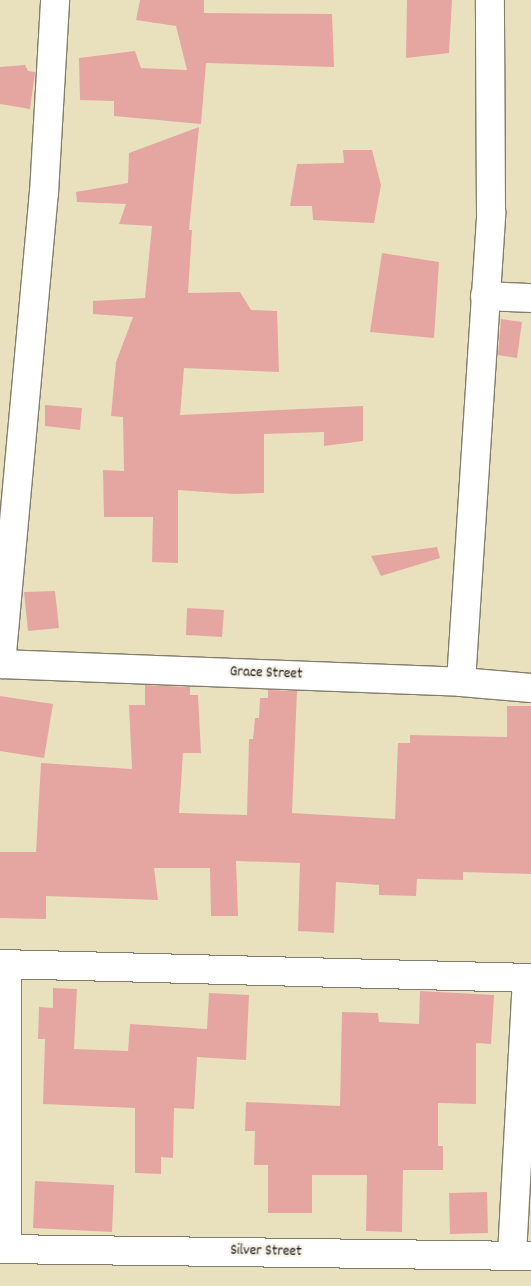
<!DOCTYPE html>
<style>
body{margin:0}
#map{position:relative;width:531px;height:1286px;overflow:hidden;background:#e9e1be;font-family:Dekko,sans-serif}
div>[style]{position:absolute}
.building>*{inset:0;background:#e5a6a1}
.roads{filter:drop-shadow(1px 0 #827e6d) drop-shadow(-1px 0 #827e6d) drop-shadow(0 1px #827e6d) drop-shadow(0 -1px #827e6d)}
.street>*{height:28px;margin:-14px;padding:0 14px;transform-origin:14px;border-radius:14px;background:#fff}
span{translate:-50% -50%;white-space:nowrap;text-align:center;line-height:1.15;-webkit-text-stroke:4.5px #f7f3e8;paint-order:stroke}
.street-label{font-size:15px;color:#1c1c1c}
</style>
<div id="map">
<div class="building">
<i style="clip-path:polygon(140px 0,204px 0,204px 13px,332px 14px,334px 67px,206px 63px,201px 124px,114px 116px,114px 101px,80px 100px,79px 58px,135px 51px,141px 68px,187px 70px,176px 26px,136px 20px)"></i>
<i style="clip-path:polygon(407px 0,452px 0,449px 53px,406px 58px)"></i>
<i style="clip-path:polygon(25px 65px,28px 71px,35px 72px,30px 109px,0 104px,0 67px)"></i>
<i style="clip-path:polygon(199px 127px,189px 230px,192px 230px,188px 293px,240px 292px,251px 310px,277px 311px,279px 372px,184px 368px,180px 415px,363px 406px,363px 441px,324px 446px,324px 432px,264px 434px,264px 493px,234px 494px,178px 490px,178px 563px,152px 562px,153px 517px,104px 517px,103px 470px,124px 471px,123px 417px,111px 416px,116px 362px,133px 317px,93px 314px,93px 301px,145px 298px,152px 226px,119px 224px,126px 204px,77px 202px,76px 192px,128px 183px,129px 153px)"></i>
<i style="clip-path:polygon(343px 150px,372px 150px,381px 185px,374px 223px,313px 220px,312px 206px,290px 206px,297px 164px,344px 163px)"></i>
<i style="clip-path:polygon(382px 253px,439px 262px,434px 338px,370px 332px)"></i>
<i style="clip-path:polygon(501px 319px,522px 322px,517px 358px,498px 355px)"></i>
<i style="clip-path:polygon(45px 405px,82px 408px,80px 430px,45px 426px)"></i>
<i style="clip-path:polygon(437px 547px,440px 558px,381px 576px,371px 556px)"></i>
<i style="clip-path:polygon(55px 591px,59px 628px,28px 631px,24px 592px)"></i>
<i style="clip-path:polygon(187px 608px,224px 610px,222px 637px,186px 635px)"></i>
<i style="clip-path:polygon(145px 685px,190px 687px,190px 695px,198px 695px,201px 753px,183px 753px,179px 813px,247px 815px,249px 739px,253px 739px,255px 718px,259px 718px,260px 698px,268px 698px,268px 690px,297px 691px,292px 813px,395px 819px,398px 743px,410px 743px,410px 735px,507px 737px,507px 706px,531px 706px,531px 874px,463px 872px,463px 880px,417px 879px,416px 896px,379px 895px,379px 885px,336px 882px,334px 933px,298px 931px,300px 863px,236px 861px,238px 916px,211px 916px,210px 868px,154px 868px,158px 900px,46px 896px,46px 919px,0 918px,0 852px,36px 852px,41px 763px,132px 769px,129px 705px,145px 705px)"></i>
<i style="clip-path:polygon(0 696px,53px 704px,44px 758px,0 751px)"></i>
<i style="clip-path:polygon(53px 988px,77px 989px,74px 1049px,128px 1051px,130px 1024px,207px 1029px,209px 993px,249px 995px,246px 1060px,197px 1057px,194px 1109px,174px 1108px,173px 1158px,161px 1157px,161px 1174px,135px 1173px,135px 1108px,43px 1104px,45px 1039px,38px 1039px,39px 1007px,53px 1008px)"></i>
<i style="clip-path:polygon(420px 991px,494px 995px,491px 1044px,476px 1043px,476px 1104px,438px 1103px,438px 1146px,443px 1146px,443px 1170px,403px 1170px,402px 1232px,366px 1231px,367px 1175px,312px 1175px,312px 1213px,268px 1213px,268px 1165px,254px 1165px,255px 1131px,245px 1131px,246px 1102px,340px 1106px,342px 1012px,378px 1013px,379px 1022px,419px 1024px)"></i>
<i style="clip-path:polygon(35px 1181px,114px 1185px,112px 1232px,33px 1228px)"></i>
<i style="clip-path:polygon(487px 1192px,488px 1233px,450px 1234px,449px 1193px)"></i>
</div>
<div class="roads">
<div class="street">
<i style="left:485px;top:296px;width:46px;rotate:2.5deg"></i>
<i style="left:0;top:664px;width:461px;rotate:2.2deg"></i>
<i style="left:461px;top:682px;width:70px;rotate:4.9deg"></i>
<i style="left:1px;top:664px;width:473px;rotate:-84.8deg"></i>
<i style="left:44px;top:193px;width:193px;rotate:-86.7deg"></i>
<i style="left:461px;top:682px;width:471px;rotate:-86.3deg"></i>
<i style="left:491px;top:212px;width:212px;rotate:-90.3deg"></i>
<i style="left:0;top:964px;width:531px;rotate:1.51deg"></i>
<i style="left:0;top:1249px;width:531px;rotate:0.76deg"></i>
<i style="left:7px;top:1249px;width:285px;rotate:-90deg"></i>
<i style="left:512px;top:1255px;width:277px;rotate:-86.9deg"></i>
</div>
</div>
<div class="street-label">
<span style="left:266px;top:674px;rotate:2deg">Grace Street</span>
<span style="left:266px;top:1252px;rotate:1deg">Silver Street</span>
</div>
</div>
